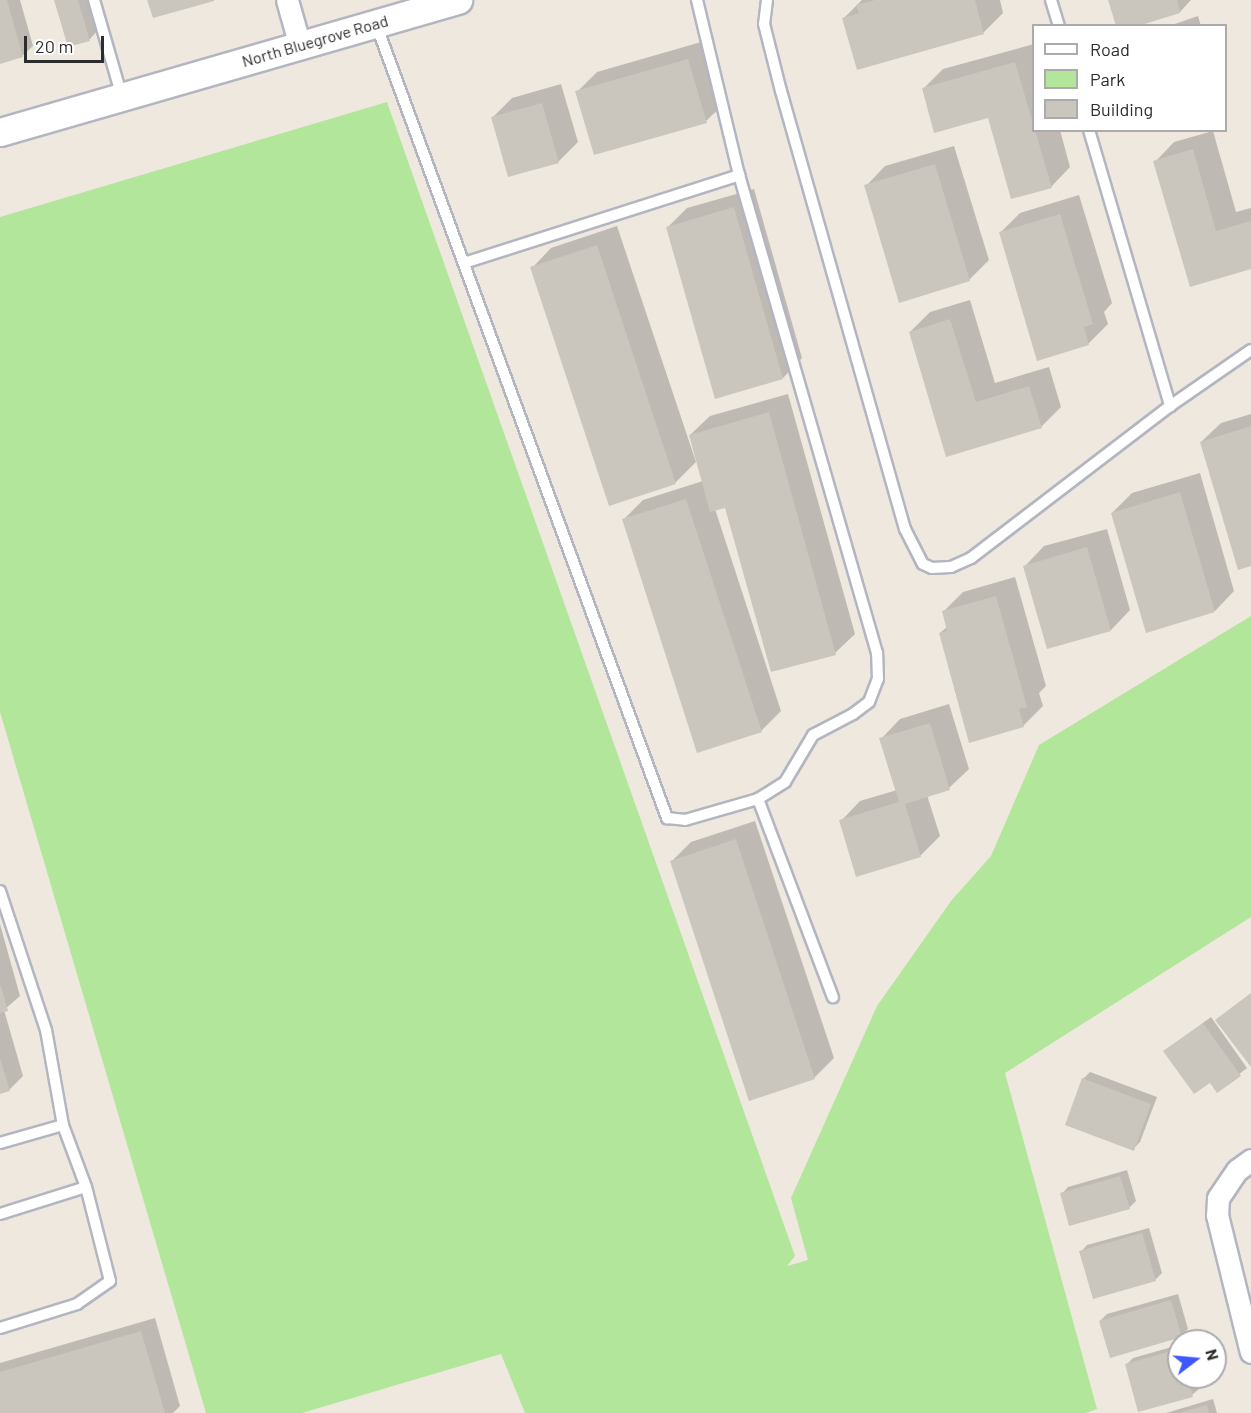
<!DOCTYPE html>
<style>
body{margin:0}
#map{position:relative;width:1251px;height:1413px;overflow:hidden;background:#eee8df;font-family:Barlow,sans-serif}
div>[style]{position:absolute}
.green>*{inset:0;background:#b2e69b}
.shadow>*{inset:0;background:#0003}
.building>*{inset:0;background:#cac6bd}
.roads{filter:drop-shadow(2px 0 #b3b5c0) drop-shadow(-2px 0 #b3b5c0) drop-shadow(0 2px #b3b5c0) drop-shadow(0 -2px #b3b5c0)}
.service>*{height:10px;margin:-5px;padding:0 5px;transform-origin:5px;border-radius:5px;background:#fff}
.minor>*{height:21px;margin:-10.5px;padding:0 10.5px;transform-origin:10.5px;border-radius:10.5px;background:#fff}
.tertiary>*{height:27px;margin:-13.5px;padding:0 13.5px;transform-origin:13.5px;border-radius:13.5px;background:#fff}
span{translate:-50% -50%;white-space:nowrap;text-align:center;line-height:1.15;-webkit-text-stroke:4.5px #fff;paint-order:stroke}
.street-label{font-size:16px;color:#2d2d2d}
.legend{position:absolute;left:1032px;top:24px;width:195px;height:108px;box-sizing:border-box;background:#fff;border:2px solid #ababab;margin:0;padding:8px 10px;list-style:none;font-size:18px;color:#2d2d2d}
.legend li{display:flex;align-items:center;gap:12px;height:30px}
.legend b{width:30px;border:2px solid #ababab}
.north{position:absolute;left:1167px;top:1329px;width:60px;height:60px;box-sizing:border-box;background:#fff;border:2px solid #ababab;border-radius:50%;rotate:74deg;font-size:16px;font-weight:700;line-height:24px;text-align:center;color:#2d2d2d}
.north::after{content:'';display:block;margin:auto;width:21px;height:27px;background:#3d59fe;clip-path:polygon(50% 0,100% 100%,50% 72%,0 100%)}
.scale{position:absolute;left:24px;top:36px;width:80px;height:27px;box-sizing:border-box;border:3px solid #2d2d2d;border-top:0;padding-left:8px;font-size:18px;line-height:21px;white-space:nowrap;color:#2d2d2d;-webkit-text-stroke:4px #fff;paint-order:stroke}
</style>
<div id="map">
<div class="green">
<i style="clip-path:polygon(387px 102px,795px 1256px,787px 1266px,808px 1260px,791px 1198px,877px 1006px,951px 901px,991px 856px,1039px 745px,1251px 616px,1251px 917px,1005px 1073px,1097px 1409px,1086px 1413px,525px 1413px,501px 1354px,302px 1413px,206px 1413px,0 712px,0 217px)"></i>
</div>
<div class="shadow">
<i style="clip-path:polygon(0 0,20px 0,33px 46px,22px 56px,0 63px)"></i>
<i style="clip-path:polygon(56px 0,91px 0,99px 29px,89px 40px)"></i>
<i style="clip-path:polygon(862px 0,1000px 0,1003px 13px,984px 32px,858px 69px,844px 18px)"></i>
<i style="clip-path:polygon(1110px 0,1191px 0,1180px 12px,1133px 26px)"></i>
<i style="clip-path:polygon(1198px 16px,1201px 26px,1169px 26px)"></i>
<i style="clip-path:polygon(708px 40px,726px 102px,706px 121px,577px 92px,597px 72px)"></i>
<i style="clip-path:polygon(1034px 44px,1034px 130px,1060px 130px,1070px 167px,1051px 187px,989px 116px,923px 89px,943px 69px)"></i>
<i style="clip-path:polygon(561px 84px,578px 142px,558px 162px,492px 118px,512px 98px)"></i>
<i style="clip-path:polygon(1213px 131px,1236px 212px,1251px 208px,1251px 267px,1191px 285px,1155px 162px,1174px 142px)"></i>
<i style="clip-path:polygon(954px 146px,989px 260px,969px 280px,866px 186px,885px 166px)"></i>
<i style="clip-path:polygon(754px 189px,802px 358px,783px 378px,668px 227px,687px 208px)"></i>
<i style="clip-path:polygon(1079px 195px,1112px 303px,1104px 312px,1108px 324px,1088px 344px,1000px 233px,1020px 213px)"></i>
<i style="clip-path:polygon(617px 226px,696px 462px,676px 482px,610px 504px,532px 268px,551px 248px)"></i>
<i style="clip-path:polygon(970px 300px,995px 383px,1049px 367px,1061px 407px,1041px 427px,947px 455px,910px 332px,930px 312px)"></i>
<i style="clip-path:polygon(788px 394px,855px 634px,835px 653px,727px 506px,715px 509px,781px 711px,761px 731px,623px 520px,643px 500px,703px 481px,690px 435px,710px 416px)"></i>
<i style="clip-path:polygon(1251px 414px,1251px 565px,1201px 442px,1221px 423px)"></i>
<i style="clip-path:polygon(1200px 473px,1234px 591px,1215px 611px,1112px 513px,1132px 493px)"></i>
<i style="clip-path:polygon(1107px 529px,1130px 610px,1111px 630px,1025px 566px,1044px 546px)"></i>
<i style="clip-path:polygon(1015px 577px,1046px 686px,1039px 693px,1043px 706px,1023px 726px,940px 633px,948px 626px,944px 611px,963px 592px)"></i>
<i style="clip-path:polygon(949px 704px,969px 769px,949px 788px,927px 795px,940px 836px,920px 856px,841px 821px,860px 801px,897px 790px,881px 739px,900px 719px)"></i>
<i style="clip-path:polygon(755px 821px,834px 1058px,814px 1078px,671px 862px,691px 842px)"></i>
<i style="clip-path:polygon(0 924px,20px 996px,4px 1010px,23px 1076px,9px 1090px,0 1093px)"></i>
<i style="clip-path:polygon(1211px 1017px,1247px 1068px,1217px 1091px,1210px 1081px,1165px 1051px)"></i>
<i style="clip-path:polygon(1090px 1072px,1157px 1097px,1140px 1142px,1133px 1149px,1083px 1079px)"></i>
<i style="clip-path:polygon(1127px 1170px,1136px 1201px,1129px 1208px,1062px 1194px,1068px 1187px)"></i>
<i style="clip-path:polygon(1149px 1228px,1162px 1273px,1155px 1280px,1081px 1252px,1087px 1245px)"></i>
<i style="clip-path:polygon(1178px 1294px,1188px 1329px,1181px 1336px,1100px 1321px,1107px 1314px)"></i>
<i style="clip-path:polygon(155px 1318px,180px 1406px,173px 1413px,0 1413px,0 1363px)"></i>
<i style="clip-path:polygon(1179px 1345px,1179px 1377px,1195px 1377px,1199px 1389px,1192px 1395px,1126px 1365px,1133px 1358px)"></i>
<i style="clip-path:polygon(1213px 1399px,1217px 1413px,1166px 1413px)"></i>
</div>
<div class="building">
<i style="clip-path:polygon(0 0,7px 0,23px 57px,0 64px)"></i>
<i style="clip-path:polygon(54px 0,78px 0,90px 41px,68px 47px)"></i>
<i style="clip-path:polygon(147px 0,214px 0,214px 1px,153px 18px)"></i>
<i style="clip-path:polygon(875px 0,975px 0,984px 34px,857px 70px,842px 18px,859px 13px,856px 5px)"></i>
<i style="clip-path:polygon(1108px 0,1177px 0,1180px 13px,1138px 26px,1116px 26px)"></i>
<i style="clip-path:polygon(688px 59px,707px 123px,594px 155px,575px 91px)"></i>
<i style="clip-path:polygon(1015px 62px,1052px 188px,1011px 199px,988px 118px,934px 133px,922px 88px)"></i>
<i style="clip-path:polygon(542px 103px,559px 163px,508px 177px,491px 117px)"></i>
<i style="clip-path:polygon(1193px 149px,1216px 231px,1251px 221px,1251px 269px,1190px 287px,1153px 161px)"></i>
<i style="clip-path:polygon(935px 164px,970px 281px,899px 303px,864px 185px)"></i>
<i style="clip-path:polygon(734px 207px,783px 379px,715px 399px,666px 227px)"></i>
<i style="clip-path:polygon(1060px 214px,1093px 324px,1084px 327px,1089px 345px,1037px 361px,999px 232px)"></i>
<i style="clip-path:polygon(597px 245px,676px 484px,609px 506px,530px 267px)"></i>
<i style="clip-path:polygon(950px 319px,976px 402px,1029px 386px,1042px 428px,946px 457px,909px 332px)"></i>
<i style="clip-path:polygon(769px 412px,836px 655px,771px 672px,725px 508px,710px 512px,689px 435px)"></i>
<i style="clip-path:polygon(1251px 426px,1251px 566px,1238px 570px,1200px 442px)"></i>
<i style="clip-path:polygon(1180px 492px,1215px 612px,1146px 633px,1111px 513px)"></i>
<i style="clip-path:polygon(686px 499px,762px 732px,697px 753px,622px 519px)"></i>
<i style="clip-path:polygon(1087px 547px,1111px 631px,1047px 649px,1023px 566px)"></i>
<i style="clip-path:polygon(996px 596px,1027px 707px,1019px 709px,1024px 727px,969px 743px,939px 633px,947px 631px,942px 611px)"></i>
<i style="clip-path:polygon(930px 723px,950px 790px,905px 804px,921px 857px,856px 877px,839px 820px,899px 802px,879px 738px)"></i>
<i style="clip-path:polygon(736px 839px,815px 1079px,749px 1101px,670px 861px)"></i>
<i style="clip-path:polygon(1px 986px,8px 1011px,0 1013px,0 987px)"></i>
<i style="clip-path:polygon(1251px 993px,1251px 1067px,1215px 1020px)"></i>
<i style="clip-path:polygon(1203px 1023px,1241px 1076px,1217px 1093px,1210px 1083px,1194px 1094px,1163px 1051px)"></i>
<i style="clip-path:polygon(0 1058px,10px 1091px,0 1094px)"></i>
<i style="clip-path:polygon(1082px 1078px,1151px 1104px,1134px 1151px,1065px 1125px)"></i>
<i style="clip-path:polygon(1120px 1176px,1130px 1209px,1069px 1226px,1060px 1193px)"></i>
<i style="clip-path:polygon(1142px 1233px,1156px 1281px,1093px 1299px,1079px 1251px)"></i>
<i style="clip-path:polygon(1171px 1300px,1182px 1337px,1110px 1358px,1099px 1321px)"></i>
<i style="clip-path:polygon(141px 1331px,165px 1413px,0 1413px,0 1372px)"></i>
<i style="clip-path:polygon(1179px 1349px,1179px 1377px,1187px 1377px,1193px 1397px,1138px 1412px,1125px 1364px)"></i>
<i style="clip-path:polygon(1207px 1405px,1209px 1413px,1182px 1413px,1182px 1412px)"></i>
</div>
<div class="roads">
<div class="service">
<i style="left:94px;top:0;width:101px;rotate:73.9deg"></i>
<i style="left:767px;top:0;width:24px;rotate:97deg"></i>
<i style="left:764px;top:24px;width:69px;rotate:75.8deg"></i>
<i style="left:781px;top:91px;width:455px;rotate:74.2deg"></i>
<i style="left:905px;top:529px;width:39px;rotate:63deg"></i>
<i style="left:923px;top:564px;width:10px;rotate:24deg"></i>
<i style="left:932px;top:568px;width:19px;rotate:-3deg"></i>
<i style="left:951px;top:567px;width:22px;rotate:-24deg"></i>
<i style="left:971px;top:558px;width:250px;rotate:-37.4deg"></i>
<i style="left:1170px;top:406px;width:98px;rotate:-34.7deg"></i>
<i style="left:1051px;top:0;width:27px;rotate:73deg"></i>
<i style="left:376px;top:24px;width:846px;rotate:69.87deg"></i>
<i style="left:667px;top:818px;width:18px;rotate:6deg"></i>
<i style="left:685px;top:820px;width:76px;rotate:-16deg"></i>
<i style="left:758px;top:799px;width:32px;rotate:-32deg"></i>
<i style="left:785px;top:782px;width:55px;rotate:-59.2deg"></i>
<i style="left:813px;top:735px;width:45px;rotate:-27.7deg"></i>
<i style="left:853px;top:714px;width:20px;rotate:-37deg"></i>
<i style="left:869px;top:702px;width:25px;rotate:-69deg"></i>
<i style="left:878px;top:679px;width:26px;rotate:-92deg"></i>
<i style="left:877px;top:653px;width:498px;rotate:-106.1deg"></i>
<i style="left:739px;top:175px;width:180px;rotate:-103.5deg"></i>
<i style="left:1089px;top:130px;width:288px;rotate:73.6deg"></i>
<i style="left:464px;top:263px;width:289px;rotate:-17.7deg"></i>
<i style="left:758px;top:799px;width:212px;rotate:69.3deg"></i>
<i style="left:0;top:891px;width:146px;rotate:71.7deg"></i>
<i style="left:46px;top:1030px;width:97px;rotate:79.9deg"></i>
<i style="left:63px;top:1125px;width:66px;rotate:164.1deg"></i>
<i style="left:0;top:1214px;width:90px;rotate:-17.4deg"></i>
<i style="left:0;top:1328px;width:81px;rotate:-17.3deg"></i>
<i style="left:77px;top:1304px;width:40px;rotate:-34.9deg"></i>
<i style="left:110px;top:1281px;width:97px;rotate:-104.3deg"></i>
<i style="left:86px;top:1187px;width:66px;rotate:-110.4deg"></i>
</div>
<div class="minor">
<i style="left:287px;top:0;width:48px;rotate:74.2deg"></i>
<i style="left:1251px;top:1160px;width:17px;rotate:144deg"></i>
<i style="left:1237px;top:1170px;width:34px;rotate:124deg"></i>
<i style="left:1218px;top:1198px;width:17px;rotate:93deg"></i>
<i style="left:1217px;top:1215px;width:141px;rotate:76.1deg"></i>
</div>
<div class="tertiary">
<i style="left:0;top:132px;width:477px;rotate:-16.1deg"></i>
</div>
</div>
<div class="street-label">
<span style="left:315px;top:41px;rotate:-16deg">North Bluegrove Road</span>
</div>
<ul class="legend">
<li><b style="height:8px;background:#fff"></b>Road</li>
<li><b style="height:16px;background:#b2e69b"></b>Park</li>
<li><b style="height:16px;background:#cac6bd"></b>Building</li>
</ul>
<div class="north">N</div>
<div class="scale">20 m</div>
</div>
